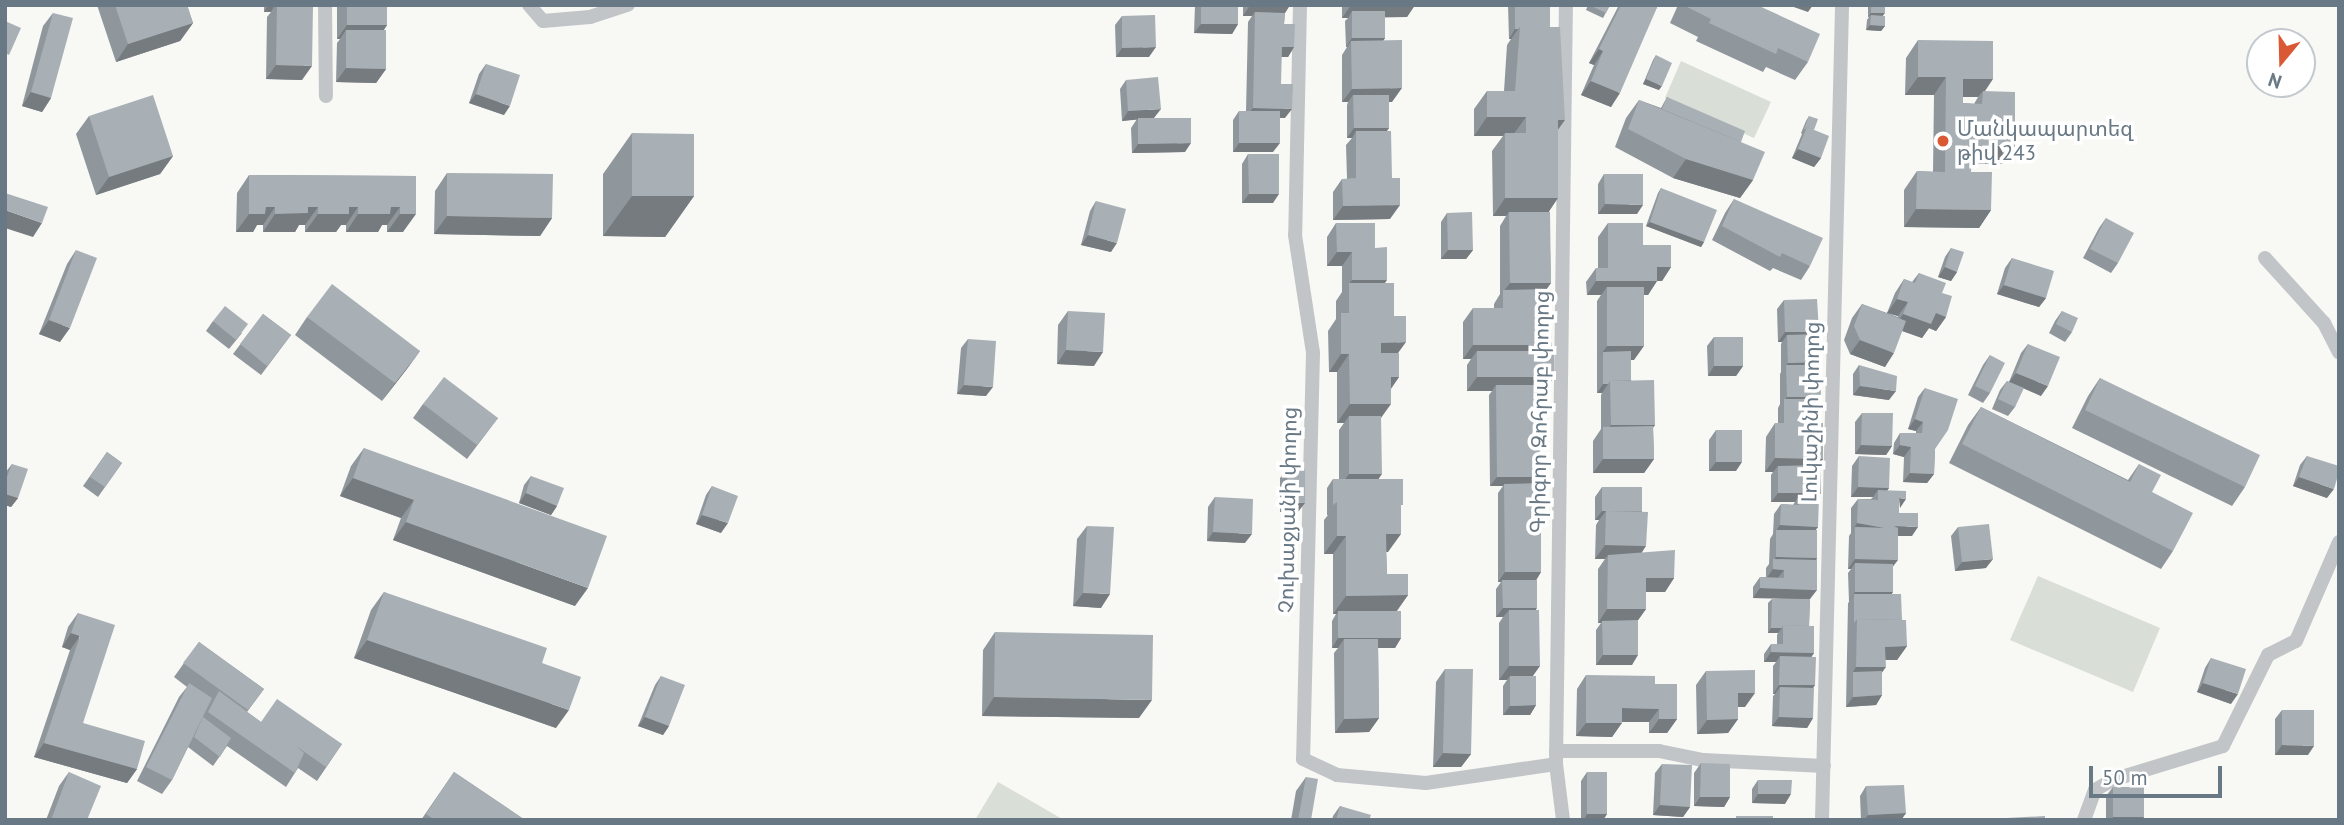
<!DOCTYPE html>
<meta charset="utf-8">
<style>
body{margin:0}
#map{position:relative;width:2344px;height:825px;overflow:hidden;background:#f8f8f5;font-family:"PT Sans","Noto Sans Armenian",sans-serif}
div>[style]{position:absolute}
.green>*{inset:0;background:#d9ded6}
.minor>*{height:14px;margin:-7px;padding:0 7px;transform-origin:7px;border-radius:7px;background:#c1c5c8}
.wall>*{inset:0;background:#90979c}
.shaded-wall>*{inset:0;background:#767b7f}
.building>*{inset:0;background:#a8b0b5}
.dots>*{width:19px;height:19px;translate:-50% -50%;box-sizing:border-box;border:4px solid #fff;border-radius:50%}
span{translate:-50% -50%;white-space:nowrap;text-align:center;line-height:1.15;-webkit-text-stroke:7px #fff;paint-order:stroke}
.poi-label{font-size:21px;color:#687884}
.left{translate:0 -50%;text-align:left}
.street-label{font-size:21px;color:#687884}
.frame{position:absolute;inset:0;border:7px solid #687884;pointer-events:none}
.north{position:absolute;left:2246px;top:28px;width:70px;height:70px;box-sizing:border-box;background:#fff;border:2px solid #c3c9ce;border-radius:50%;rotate:199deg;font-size:19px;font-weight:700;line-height:28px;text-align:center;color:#687884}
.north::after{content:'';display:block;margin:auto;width:24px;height:32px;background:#da5833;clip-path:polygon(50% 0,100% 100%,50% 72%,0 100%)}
.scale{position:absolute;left:2089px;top:766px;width:133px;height:32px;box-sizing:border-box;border:4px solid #687884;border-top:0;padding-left:9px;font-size:21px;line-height:24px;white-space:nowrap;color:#687884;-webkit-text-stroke:5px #fff;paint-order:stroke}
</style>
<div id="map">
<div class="green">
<i style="clip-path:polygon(1681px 61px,1771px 102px,1754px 138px,1665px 98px)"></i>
<i style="clip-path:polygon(2038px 576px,2160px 628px,2133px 692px,2010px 640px)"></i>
<i style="clip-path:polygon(998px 782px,1064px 820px,975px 820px)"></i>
</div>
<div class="minor">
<i style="left:325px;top:5px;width:91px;rotate:89.4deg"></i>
<i style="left:529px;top:5px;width:21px;rotate:49deg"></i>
<i style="left:543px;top:21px;width:47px;rotate:-4.9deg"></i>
<i style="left:590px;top:17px;width:40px;rotate:-18deg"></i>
<i style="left:1300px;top:5px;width:230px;rotate:91.2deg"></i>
<i style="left:1295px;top:235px;width:119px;rotate:81.3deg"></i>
<i style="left:1313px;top:353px;width:406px;rotate:91.4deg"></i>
<i style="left:1303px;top:759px;width:38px;rotate:25deg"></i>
<i style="left:1337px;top:775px;width:89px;rotate:5.1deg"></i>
<i style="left:1426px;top:783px;width:131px;rotate:-8.3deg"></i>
<i style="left:2265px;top:258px;width:88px;rotate:47.8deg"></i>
<i style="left:2324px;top:323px;width:33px;rotate:63deg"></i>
<i style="left:1556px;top:751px;width:103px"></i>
<i style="left:1659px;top:751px;width:45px;rotate:11.6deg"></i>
<i style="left:1703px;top:760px;width:121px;rotate:2.8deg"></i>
<i style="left:1563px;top:820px;width:56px;rotate:-97.1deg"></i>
<i style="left:1556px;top:764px;width:759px;rotate:-89.25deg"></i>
<i style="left:1822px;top:820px;width:815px;rotate:-88.59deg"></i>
<i style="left:2084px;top:820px;width:32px;rotate:-70deg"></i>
<i style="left:2095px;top:790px;width:20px;rotate:-30deg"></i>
<i style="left:2112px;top:780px;width:116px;rotate:-17deg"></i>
<i style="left:2223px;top:746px;width:102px;rotate:-63.7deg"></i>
<i style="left:2268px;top:655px;width:31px;rotate:-27deg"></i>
<i style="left:2296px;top:641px;width:108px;rotate:-66.5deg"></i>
</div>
<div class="wall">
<i style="clip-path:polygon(97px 5px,187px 5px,193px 23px,180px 41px,116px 62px)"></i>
<i style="clip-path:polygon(264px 5px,313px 5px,302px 80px,266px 79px,267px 17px,271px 12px,264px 12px)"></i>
<i style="clip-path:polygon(337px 5px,387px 5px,387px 25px,384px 30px,386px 69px,376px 83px,336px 82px,337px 43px,340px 39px,337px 39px)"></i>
<i style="clip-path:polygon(1195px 5px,1238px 5px,1238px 24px,1232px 34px,1194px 33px)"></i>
<i style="clip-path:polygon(1243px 5px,1290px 5px,1285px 13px,1284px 24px,1294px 47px,1288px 57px,1281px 57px,1281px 84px,1285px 118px,1280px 118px,1273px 152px,1233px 152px,1233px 120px,1239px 111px,1246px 111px,1248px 22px,1252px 16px,1243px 16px)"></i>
<i style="clip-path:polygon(1342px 5px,1415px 5px,1407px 17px,1385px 17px,1385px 38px,1383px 41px,1392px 102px,1389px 102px,1389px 128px,1387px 131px,1390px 219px,1333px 220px,1333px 192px,1342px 179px,1347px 179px,1346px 145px,1352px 138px,1347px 138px,1347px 105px,1348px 102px,1342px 102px,1342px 55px,1347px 47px,1346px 47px,1345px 21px,1348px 18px,1342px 18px)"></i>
<i style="clip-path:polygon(1508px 5px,1550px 5px,1550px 27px,1558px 129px,1549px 212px,1551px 283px,1546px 289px,1552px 345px,1548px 351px,1544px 391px,1539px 391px,1535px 483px,1541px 572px,1536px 580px,1536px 610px,1533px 676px,1536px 705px,1530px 715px,1503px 715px,1503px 686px,1507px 680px,1499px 680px,1499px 623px,1503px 617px,1496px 617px,1496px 589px,1501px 582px,1498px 582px,1498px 493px,1503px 486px,1490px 486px,1489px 395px,1492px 391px,1467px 391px,1467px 365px,1471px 359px,1463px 359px,1463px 322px,1473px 308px,1494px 308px,1494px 304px,1500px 294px,1500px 226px,1506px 216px,1493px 216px,1492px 151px,1503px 136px,1474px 136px,1474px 109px,1487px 91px,1504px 91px,1507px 45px,1511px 39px,1509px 39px)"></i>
<i style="clip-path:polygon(1588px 5px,1610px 5px,1603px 18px,1586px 10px)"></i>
<i style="clip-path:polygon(1619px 5px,1658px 5px,1611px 107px,1581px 95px,1594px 65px,1589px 63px)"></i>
<i style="clip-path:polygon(1678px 5px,1757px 5px,1808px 62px,1795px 80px,1766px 67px,1763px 72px,1696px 41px,1698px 37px,1670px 23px)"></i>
<i style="clip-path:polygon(1868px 5px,1871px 5px,1883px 16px,1885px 26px,1881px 31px,1866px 30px,1867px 20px,1869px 17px,1868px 17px)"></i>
<i style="clip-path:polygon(53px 13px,51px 98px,42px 112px,22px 106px,43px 26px)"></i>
<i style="clip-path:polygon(1122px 16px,1149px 57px,1116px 57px,1115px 25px)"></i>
<i style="clip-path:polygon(evenodd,1918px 40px,1984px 91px,2002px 164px,1971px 164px,1971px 172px,1991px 210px,1979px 228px,1904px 227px,1904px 190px,1917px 171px,1933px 172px,1934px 95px,1905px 95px,1906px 58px,1918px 40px,1963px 97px,1978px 97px,1974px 104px,1963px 103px,1963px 97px)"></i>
<i style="clip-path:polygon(1656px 55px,1659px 90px,1643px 84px,1653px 60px)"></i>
<i style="clip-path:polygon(486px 64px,504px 115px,469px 103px,479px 74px)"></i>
<i style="clip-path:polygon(1126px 80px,1154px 118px,1185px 152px,1132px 153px,1131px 128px,1137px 119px,1122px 121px,1120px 89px)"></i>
<i style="clip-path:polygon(1667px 97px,1741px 142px,1753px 180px,1740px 198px,1673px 178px,1615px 147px,1626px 118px,1639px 100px,1661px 108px)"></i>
<i style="clip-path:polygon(89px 116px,173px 156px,160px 174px,96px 195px,76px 134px)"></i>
<i style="clip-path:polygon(1809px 116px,1821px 158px,1814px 167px,1792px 158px,1802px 134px,1801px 133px,1806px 121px)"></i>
<i style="clip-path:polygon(632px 133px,694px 196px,665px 237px,603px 236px,603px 174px)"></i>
<i style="clip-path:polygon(1248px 154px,1273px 203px,1242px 203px,1242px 164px)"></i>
<i style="clip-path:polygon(447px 173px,552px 218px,540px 236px,434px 234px,435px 191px)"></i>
<i style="clip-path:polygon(1604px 174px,1637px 214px,1598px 214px,1598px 184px)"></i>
<i style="clip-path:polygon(249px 175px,416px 176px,403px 232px,387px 232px,387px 225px,382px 225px,378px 232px,346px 232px,346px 225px,341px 225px,336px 232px,305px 232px,305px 225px,299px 225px,295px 232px,263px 232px,263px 225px,257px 225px,253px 232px,236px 232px,237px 193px)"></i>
<i style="clip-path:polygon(1661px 188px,1704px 242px,1701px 247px,1646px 226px,1658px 193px)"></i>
<i style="clip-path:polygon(1734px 199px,1810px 266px,1801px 280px,1773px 268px,1770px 271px,1712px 240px,1725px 213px)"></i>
<i style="clip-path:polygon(1096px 201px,1111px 252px,1081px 245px,1090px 211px)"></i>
<i style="clip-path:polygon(1447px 213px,1473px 250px,1466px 259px,1441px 259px,1441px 222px)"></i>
<i style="clip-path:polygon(2106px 218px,2118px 263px,2111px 273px,2083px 258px,2099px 228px)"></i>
<i style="clip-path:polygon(1336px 223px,1375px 248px,1394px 316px,1398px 353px,1399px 377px,1391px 389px,1381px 418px,1379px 479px,1401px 509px,1388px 552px,1386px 552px,1387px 574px,1408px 595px,1397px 611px,1401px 638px,1395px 648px,1378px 648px,1379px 718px,1369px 732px,1335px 733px,1334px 653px,1338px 648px,1332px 648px,1332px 621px,1336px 614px,1333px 614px,1333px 554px,1324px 554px,1324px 520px,1328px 515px,1327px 515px,1327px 488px,1333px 479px,1339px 479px,1339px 430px,1344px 423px,1337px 423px,1337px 372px,1329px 372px,1328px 331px,1336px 319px,1336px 301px,1342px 292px,1342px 266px,1327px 266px,1327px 237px)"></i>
<i style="clip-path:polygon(1608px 223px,1643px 245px,1671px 267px,1662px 281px,1657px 281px,1648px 295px,1644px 295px,1634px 360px,1631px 360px,1631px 380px,1655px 425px,1653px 427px,1654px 459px,1644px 473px,1593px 473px,1593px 441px,1601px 429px,1601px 395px,1602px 393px,1597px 393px,1597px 301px,1601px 295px,1587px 295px,1586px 282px,1596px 268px,1598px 268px,1598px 237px)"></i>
<i style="clip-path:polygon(1951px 248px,1957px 272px,1951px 281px,1938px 277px,1945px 257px)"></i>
<i style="clip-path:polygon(76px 250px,60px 342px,39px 334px,67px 264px)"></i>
<i style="clip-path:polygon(2012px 258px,2046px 298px,2039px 307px,1997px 294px,2005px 268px)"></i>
<i style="clip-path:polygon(1919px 273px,1942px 293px,1946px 317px,1936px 331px,1929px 328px,1922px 338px,1902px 331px,1885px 367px,1850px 354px,1844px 340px,1852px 318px,1862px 304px,1898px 317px,1898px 316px,1887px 313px,1895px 293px,1904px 279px,1912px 282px)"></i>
<i style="clip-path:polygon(1784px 300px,1818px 334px,1820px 362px,1818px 365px,1820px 423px,1823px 459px,1818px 465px,1818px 527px,1815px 530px,1817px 558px,1810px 599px,1809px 626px,1814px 653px,1811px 657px,1815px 685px,1813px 688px,1813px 718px,1807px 728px,1772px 726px,1773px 696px,1775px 694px,1773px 694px,1773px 666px,1776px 662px,1764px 662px,1764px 654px,1771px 644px,1777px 644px,1777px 635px,1778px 633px,1768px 633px,1768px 603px,1772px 599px,1799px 599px,1753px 598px,1753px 587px,1760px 577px,1766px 577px,1766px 568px,1769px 564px,1770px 539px,1773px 534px,1774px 514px,1781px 504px,1793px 505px,1795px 502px,1771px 502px,1771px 475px,1773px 472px,1765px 472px,1766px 437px,1775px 423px,1778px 423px,1778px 408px,1780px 404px,1780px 374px,1781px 372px,1781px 344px,1782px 342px,1778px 342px,1777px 309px)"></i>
<i style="clip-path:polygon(1068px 311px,1094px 366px,1057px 364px,1058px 325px)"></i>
<i style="clip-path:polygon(2062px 311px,2072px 332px,2065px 342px,2049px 333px,2055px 321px)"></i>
<i style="clip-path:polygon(263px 314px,291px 335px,261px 375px,233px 354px)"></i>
<i style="clip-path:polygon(307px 317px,420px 351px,382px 401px,295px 335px)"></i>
<i style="clip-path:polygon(213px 321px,242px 333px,229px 349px,206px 331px)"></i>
<i style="clip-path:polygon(1714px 337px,1743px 366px,1736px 376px,1708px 376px,1707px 346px)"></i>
<i style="clip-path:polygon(968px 339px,986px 396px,957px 394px,961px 348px)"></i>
<i style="clip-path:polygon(2028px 344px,2041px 396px,2022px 387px,2015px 407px,2008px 416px,1992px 409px,2000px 390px,2007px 381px,2009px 382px,2021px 353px)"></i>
<i style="clip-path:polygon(1990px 355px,1990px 393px,1983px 403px,1968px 395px,1983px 365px)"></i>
<i style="clip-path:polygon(1859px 365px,1889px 400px,1853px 395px,1853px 374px)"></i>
<i style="clip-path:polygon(2100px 378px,2245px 487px,2232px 506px,2072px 428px,2088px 396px)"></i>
<i style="clip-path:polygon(1925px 388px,1935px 449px,1934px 474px,1927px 483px,1903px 482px,1904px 457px,1893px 454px,1894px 443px,1900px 433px,1916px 433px,1916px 431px,1908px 429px,1918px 397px)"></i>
<i style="clip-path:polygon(423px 404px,498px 418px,467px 459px,413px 418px)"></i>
<i style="clip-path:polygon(1981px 407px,2128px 480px,2139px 464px,2152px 492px,2173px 551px,2161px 569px,1949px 463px,1968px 425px)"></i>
<i style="clip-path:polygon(1862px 413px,1892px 446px,1886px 455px,1855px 454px,1855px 422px)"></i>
<i style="clip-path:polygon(1716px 430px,1736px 471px,1709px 471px,1709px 440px)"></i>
<i style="clip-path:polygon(364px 448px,575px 606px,393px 540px,401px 518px,340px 496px,351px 466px)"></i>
<i style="clip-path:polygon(107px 452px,122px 463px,98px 497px,83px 486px)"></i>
<i style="clip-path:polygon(1859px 456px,1889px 488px,1887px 490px,1899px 508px,1899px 513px,1912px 536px,1898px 536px,1893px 567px,1893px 592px,1891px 594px,1902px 620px,1907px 646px,1897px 660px,1885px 660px,1882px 671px,1882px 695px,1876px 705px,1846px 707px,1848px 603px,1849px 602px,1848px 573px,1851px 569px,1848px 569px,1849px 536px,1851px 533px,1851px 508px,1858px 499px,1871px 499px,1873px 497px,1851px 497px,1852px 466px)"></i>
<i style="clip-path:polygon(2307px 456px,2327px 498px,2293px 486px,2300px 465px)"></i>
<i style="clip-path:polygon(12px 464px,18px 498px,11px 507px,5px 505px,5px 473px)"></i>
<i style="clip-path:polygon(1287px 469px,1298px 512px,1280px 512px,1280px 478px)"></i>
<i style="clip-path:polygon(531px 476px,557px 506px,551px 515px,519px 503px,524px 485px)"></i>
<i style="clip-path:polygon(712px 486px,721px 533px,696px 524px,706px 495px)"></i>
<i style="clip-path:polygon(1602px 487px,1642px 511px,1642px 553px,1674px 578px,1665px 592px,1646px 592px,1646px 609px,1638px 620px,1632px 665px,1596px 665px,1596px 630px,1601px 623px,1598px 623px,1598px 569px,1605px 559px,1595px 559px,1596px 525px,1599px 520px,1595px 520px,1595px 497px)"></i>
<i style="clip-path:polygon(1215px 497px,1245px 543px,1207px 541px,1208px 507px)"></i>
<i style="clip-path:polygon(1087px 526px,1101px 608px,1073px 606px,1077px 539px)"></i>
<i style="clip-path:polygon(1958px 527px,1986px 568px,1955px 571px,1951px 536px)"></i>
<i style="clip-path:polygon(384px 592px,542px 663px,556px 728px,354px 658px,371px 610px)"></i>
<i style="clip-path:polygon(78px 613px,83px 723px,137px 769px,127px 783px,34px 757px,70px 650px,62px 647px,68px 627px)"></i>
<i style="clip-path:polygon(995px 632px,1139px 718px,982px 716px,983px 650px)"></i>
<i style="clip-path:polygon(199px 642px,264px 689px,247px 712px,261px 722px,342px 744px,317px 781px,298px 768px,286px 787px,227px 746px,213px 766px,188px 747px,172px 780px,162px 794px,137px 781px,179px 697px,187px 687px,174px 677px)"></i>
<i style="clip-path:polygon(2211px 658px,2231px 704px,2197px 692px,2205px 668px)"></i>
<i style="clip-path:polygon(1445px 669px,1471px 754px,1461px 767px,1433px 767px,1436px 682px)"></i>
<i style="clip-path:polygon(1706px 671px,1745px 707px,1738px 707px,1738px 719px,1728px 733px,1697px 734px,1696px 685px)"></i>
<i style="clip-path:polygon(1586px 675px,1655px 684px,1677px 719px,1667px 733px,1649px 733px,1649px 722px,1622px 722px,1612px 737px,1576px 736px,1577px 689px)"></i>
<i style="clip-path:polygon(661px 676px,669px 726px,663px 735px,638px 726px,655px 685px)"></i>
<i style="clip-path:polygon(2282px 710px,2308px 755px,2275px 755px,2275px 719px)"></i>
<i style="clip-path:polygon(1701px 763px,1730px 797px,1724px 807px,1694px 806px,1694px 773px)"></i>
<i style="clip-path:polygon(1662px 764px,1690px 807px,1683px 817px,1653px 815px,1655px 773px)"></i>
<i style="clip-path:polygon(69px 772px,87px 820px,46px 820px,59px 786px)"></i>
<i style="clip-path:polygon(454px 772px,525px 820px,421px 820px)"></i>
<i style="clip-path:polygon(1587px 772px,1607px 814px,1603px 820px,1581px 820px,1581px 781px)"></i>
<i style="clip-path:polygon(1306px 777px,1311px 820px,1291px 820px,1296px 791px)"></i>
<i style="clip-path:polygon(1758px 780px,1785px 804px,1752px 803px,1752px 789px)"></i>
<i style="clip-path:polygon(1866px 786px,1906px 813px,1901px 820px,1861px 820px,1860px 796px)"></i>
<i style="clip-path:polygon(2113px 787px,2144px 817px,2142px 820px,2106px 820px,2106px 796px)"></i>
<i style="clip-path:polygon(1340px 806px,1369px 820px,1332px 820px,1333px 816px)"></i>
</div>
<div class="shaded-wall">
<i style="clip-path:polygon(268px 5px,275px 5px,271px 12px,264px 12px)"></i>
<i style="clip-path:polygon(1250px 5px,1290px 5px,1283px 16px,1255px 12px,1252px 16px,1243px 16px)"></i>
<i style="clip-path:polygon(1351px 5px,1415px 5px,1407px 17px,1352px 18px,1352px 11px,1348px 18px,1342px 18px)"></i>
<i style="clip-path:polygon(1788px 5px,1813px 5px,1808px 12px)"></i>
<i style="clip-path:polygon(1871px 13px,1885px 13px,1881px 18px,1871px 15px,1868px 17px)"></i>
<i style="clip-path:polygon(193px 23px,180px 41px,116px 62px,128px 44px)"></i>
<i style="clip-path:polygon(1201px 24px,1238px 24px,1232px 34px,1194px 33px)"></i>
<i style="clip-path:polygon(347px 25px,387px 25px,377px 39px,346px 30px,340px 39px,337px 39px)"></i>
<i style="clip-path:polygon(1870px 25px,1885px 26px,1881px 31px,1866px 30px)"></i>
<i style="clip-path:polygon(1515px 29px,1518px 29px,1511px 39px,1509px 39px)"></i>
<i style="clip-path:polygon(1352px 38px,1385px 38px,1379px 47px,1351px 41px,1347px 47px,1346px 47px)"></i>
<i style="clip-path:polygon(1156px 47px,1149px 57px,1116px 57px,1122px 48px)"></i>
<i style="clip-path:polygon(1282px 47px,1294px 47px,1288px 57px,1275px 57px)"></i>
<i style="clip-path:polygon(1599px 49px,1603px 51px,1594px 65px,1589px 63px)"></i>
<i style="clip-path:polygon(276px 65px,312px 66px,302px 80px,266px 79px)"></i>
<i style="clip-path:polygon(346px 68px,386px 69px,376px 83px,336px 82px)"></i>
<i style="clip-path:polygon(1918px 77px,1946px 77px,1934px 95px,1905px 95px)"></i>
<i style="clip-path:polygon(1646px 79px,1662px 86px,1659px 90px,1643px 84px)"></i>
<i style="clip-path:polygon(1963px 79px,1993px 79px,1983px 94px,1983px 91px,1978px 97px,1950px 97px)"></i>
<i style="clip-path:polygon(1591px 81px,1620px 93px,1611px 107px,1581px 95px)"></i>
<i style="clip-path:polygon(1402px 88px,1392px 102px,1353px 102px,1353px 95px,1348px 102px,1342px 102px,1352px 89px)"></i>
<i style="clip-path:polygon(31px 92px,51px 98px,42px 112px,22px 106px)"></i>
<i style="clip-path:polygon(476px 94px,510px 106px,504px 115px,469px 103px)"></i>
<i style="clip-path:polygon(1253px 108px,1292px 109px,1285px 118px,1246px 117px)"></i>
<i style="clip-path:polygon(1161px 109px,1154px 118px,1122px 121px,1128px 111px)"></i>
<i style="clip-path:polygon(1487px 117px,1526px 117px,1513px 135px,1505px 133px,1503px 136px,1474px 136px)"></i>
<i style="clip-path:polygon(1558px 120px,1565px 120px,1552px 138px)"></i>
<i style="clip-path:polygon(1354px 128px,1389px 128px,1382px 137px,1356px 131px,1352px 138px,1347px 138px)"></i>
<i style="clip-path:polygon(1191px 143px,1185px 152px,1132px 153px,1138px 144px)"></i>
<i style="clip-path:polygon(1239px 143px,1280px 143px,1273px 152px,1233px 152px)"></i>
<i style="clip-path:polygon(1962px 145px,2015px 146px,2002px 164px,1950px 163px)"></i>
<i style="clip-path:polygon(1798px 149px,1821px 158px,1814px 167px,1792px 158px)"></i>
<i style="clip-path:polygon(173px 156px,160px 174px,96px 195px,109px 177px)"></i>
<i style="clip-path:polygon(1686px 159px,1753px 180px,1740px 198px,1673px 178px)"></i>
<i style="clip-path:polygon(1249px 194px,1279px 194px,1273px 203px,1242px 203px)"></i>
<i style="clip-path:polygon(632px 196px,694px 196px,665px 237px,603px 236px)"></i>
<i style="clip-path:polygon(1505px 198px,1558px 198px,1546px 216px,1509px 212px,1506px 216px,1493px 216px)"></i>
<i style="clip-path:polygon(1605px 204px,1643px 205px,1637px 214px,1598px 214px)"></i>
<i style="clip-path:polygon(1400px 205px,1390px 219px,1333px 220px,1343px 206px)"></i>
<i style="clip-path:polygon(266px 207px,275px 207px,263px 225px,257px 225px,253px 232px,236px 232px,249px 214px)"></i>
<i style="clip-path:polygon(308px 207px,318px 207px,305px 225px,299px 225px,295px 232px,263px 232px,275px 214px)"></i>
<i style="clip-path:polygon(349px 207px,358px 207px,346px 225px,341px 225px,336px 232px,305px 232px,318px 214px)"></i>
<i style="clip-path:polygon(391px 207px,400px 207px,387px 225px,382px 225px,378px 232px,346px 232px,358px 214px)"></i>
<i style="clip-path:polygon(1916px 209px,1991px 210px,1979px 228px,1904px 227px)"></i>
<i style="clip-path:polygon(5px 210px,42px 223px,33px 237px,5px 228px)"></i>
<i style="clip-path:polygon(400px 214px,416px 214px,403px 232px,387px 232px)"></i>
<i style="clip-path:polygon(447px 216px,552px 218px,540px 236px,434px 234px)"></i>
<i style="clip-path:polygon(1650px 222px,1704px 242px,1701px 247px,1646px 226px)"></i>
<i style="clip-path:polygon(1088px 235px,1117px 243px,1111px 252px,1081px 245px)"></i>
<i style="clip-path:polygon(1448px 250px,1473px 250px,1466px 259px,1441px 259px)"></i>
<i style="clip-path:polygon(1337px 252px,1352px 252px,1342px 266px,1327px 266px)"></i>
<i style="clip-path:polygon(1657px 267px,1671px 267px,1662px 281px,1657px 281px,1648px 295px,1607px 295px,1607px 287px,1601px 295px,1587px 295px,1596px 281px)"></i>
<i style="clip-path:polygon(1945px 267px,1957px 272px,1951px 281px,1938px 277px)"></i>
<i style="clip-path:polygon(1352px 280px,1387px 280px,1378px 293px,1349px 284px)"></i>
<i style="clip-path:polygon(1510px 283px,1551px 283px,1541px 297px,1503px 292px)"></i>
<i style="clip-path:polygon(2004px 285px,2046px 298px,2039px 307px,1997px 294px)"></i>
<i style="clip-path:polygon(1897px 299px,1908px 302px,1898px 316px,1887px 313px)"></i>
<i style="clip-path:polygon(1936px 313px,1946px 317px,1936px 331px,1929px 328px,1922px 338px,1894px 328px,1903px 314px)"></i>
<i style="clip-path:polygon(49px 320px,70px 328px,60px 342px,39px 334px)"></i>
<i style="clip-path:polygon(1785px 332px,1819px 332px,1813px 342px,1787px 335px,1782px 342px,1778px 342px)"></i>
<i style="clip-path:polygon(1860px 340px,1894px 353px,1885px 367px,1850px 354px)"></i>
<i style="clip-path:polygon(1406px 342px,1393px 360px,1369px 361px,1381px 343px)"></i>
<i style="clip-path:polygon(1473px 345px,1552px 345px,1542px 359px,1477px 351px,1471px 359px,1463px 359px)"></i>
<i style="clip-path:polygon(1607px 346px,1644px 346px,1634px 360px,1603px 360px,1603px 352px,1597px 360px)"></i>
<i style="clip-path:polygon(1066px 350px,1103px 352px,1094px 366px,1057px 364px)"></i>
<i style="clip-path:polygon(420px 351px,407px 369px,382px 401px,395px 383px)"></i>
<i style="clip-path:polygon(1341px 354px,1349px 354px,1337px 372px,1329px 372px)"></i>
<i style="clip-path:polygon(1820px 362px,1813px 372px,1786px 365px,1788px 363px)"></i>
<i style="clip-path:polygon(1714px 366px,1743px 366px,1736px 376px,1708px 376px)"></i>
<i style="clip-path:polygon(2016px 373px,2048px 386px,2041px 396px,2009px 382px)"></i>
<i style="clip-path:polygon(1391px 377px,1399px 377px,1386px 395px)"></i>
<i style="clip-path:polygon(1477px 377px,1554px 377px,1544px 391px,1496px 391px,1496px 385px,1492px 391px,1467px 391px)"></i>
<i style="clip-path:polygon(1603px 384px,1608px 384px,1602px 393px,1597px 393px)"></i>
<i style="clip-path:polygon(964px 385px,993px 387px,986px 396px,957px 394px)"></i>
<i style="clip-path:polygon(1860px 386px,1896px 391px,1889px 400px,1853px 395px)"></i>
<i style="clip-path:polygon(1787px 397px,1821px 397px,1814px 407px,1784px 401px)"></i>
<i style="clip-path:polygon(1350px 404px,1391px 404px,1378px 422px,1349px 416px,1344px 423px,1337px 423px)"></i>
<i style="clip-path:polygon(1915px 419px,1923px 422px,1916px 431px,1908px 429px)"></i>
<i style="clip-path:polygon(1611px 425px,1655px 425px,1645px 439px,1603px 438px)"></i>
<i style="clip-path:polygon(1861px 445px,1892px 446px,1886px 455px,1855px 454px)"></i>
<i style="clip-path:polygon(1900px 445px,1911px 447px,1904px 457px,1893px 454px)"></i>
<i style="clip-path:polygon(1775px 458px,1823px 459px,1813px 473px,1778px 466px,1773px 472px,1765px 472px)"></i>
<i style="clip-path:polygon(1603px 459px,1654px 459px,1644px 473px,1593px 473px)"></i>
<i style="clip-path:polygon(1716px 462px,1742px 462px,1736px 471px,1709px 471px)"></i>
<i style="clip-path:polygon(1910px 473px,1934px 474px,1927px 483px,1903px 482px)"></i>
<i style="clip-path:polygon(1349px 474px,1382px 474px,1372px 488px,1339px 488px)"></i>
<i style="clip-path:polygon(1497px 477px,1540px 477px,1533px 486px,1504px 484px,1503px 486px,1490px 486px)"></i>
<i style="clip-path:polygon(2299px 477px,2334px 489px,2327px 498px,2293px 486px)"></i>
<i style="clip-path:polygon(353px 478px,414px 500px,401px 518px,340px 496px)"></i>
<i style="clip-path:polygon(1858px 487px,1889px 488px,1882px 498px,1878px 490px,1873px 497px,1851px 497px)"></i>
<i style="clip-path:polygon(526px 493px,557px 506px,551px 515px,519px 503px)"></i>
<i style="clip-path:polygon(1778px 493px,1821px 493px,1814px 502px,1799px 496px,1795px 502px,1771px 502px)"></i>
<i style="clip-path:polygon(5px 494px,18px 498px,11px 507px,5px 505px)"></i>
<i style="clip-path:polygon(1899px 498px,1906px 499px,1900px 508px)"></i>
<i style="clip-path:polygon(1287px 502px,1305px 503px,1298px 512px,1280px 512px)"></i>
<i style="clip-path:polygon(1602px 511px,1606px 511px,1599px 520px,1595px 520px)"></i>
<i style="clip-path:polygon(702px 515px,728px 523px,721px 533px,696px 524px)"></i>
<i style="clip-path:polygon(406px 522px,588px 588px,575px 606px,393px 540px)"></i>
<i style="clip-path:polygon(1857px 523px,1885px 528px,1855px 527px,1851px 533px)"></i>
<i style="clip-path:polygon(1780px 525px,1818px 527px,1811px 536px,1776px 531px)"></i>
<i style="clip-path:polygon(1894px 526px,1918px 527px,1912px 536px,1887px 536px)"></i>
<i style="clip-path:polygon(1213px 532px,1252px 534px,1245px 543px,1207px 541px)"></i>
<i style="clip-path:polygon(1386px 534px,1401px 534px,1388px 552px,1374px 552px)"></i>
<i style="clip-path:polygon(1337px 536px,1346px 536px,1333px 554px,1324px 554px)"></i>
<i style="clip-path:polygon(1605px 545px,1646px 546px,1637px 560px,1608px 555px,1605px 559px,1595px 559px)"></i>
<i style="clip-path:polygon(1776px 557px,1817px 558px,1810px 568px,1773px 562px)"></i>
<i style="clip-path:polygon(1855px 559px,1898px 560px,1891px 569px,1855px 563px,1851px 569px,1848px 569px)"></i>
<i style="clip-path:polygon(1993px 559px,1986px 568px,1955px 571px,1962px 562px)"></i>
<i style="clip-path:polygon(1773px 569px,1784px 570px,1777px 579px,1766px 579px)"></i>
<i style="clip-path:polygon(1505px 572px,1541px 572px,1535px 582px,1502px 580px,1501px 582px,1498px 582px)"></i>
<i style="clip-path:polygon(1646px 578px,1674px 578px,1665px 592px,1636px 592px)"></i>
<i style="clip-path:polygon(1760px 588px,1817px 590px,1810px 599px,1753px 598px)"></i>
<i style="clip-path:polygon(1855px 592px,1893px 592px,1886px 602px,1854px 594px,1848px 602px)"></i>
<i style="clip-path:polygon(1083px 593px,1110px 594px,1101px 608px,1073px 606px)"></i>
<i style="clip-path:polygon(1408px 595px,1395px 613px,1338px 611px,1337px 614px,1333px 614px,1346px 596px)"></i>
<i style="clip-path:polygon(1503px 608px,1537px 608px,1531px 617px,1509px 610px,1503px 617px,1496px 617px)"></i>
<i style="clip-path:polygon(1607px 609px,1646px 609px,1636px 623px,1602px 621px,1601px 623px,1598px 623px)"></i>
<i style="clip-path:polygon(1771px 628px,1782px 628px,1778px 633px,1768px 633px)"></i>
<i style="clip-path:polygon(71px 633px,80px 636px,70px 650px,62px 647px)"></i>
<i style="clip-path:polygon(1338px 638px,1401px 638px,1395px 648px,1344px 648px,1344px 639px,1338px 648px,1332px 648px)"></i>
<i style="clip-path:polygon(367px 640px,569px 710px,556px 728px,354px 658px)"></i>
<i style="clip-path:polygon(1907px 646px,1897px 660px,1875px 660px,1885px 647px)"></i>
<i style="clip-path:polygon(1771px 652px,1814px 653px,1808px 662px,1780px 656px,1776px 662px,1764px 662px)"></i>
<i style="clip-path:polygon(1603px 655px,1638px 655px,1632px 665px,1596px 665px)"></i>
<i style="clip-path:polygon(1509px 666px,1540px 666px,1530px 680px,1510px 676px,1507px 680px,1499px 680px)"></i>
<i style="clip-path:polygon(1856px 667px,1886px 667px,1876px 681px,1853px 672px)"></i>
<i style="clip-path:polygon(2203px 683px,2238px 694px,2231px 704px,2197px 692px)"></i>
<i style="clip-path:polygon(1779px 685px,1815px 685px,1808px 695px,1780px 687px,1775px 694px,1773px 694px)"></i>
<i style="clip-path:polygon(1738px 693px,1755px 693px,1745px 707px,1728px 707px)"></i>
<i style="clip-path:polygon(1882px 695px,1876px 705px,1846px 707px,1853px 697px)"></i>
<i style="clip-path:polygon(994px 697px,1152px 700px,1139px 718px,982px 716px)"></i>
<i style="clip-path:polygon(1536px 705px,1530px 715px,1503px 715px,1510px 706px)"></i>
<i style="clip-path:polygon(1622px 708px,1659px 709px,1649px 722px,1612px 722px)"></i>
<i style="clip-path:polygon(645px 717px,669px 726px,663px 735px,638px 726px)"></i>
<i style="clip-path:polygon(1779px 717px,1813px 718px,1807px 728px,1772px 726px)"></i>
<i style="clip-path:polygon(1379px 718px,1369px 732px,1335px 733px,1344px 719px)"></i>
<i style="clip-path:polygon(1659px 719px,1677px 719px,1667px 733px,1649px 733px)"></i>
<i style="clip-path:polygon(1738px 719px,1728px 733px,1697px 734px,1707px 720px)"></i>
<i style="clip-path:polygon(1586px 723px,1622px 723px,1612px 737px,1576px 736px)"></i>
<i style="clip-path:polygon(44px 743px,137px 769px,127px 783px,34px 757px)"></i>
<i style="clip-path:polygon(2282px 745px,2314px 746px,2308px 755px,2275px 755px)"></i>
<i style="clip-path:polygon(1443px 753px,1471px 754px,1461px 767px,1433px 767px)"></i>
<i style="clip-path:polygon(1758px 794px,1791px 794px,1785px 804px,1752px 803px)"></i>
<i style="clip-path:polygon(1700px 797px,1730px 797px,1724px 807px,1694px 806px)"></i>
<i style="clip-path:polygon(1660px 805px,1690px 807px,1683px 817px,1653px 815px)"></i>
<i style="clip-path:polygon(1906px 813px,1901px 820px,1864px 820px,1868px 815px)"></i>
<i style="clip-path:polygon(1587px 814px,1607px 814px,1603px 820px,1584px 820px)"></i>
<i style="clip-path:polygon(2113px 817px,2144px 817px,2142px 820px,2111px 820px)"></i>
</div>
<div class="building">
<i style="clip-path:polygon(115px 5px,187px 5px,193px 23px,128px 44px)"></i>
<i style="clip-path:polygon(277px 5px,313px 5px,312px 66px,276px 65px)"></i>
<i style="clip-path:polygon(347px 5px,387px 5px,387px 25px,347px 25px)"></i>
<i style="clip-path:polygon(1201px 5px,1238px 5px,1238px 24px,1201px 24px)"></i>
<i style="clip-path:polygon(1515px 5px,1550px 5px,1550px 27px,1520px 27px,1518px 29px,1515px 29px)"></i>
<i style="clip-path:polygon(1589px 5px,1610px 5px,1606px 13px)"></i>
<i style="clip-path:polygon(1621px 5px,1658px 5px,1620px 93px,1591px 81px,1603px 51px,1599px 49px)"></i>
<i style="clip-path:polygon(1683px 5px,1757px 5px,1820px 34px,1808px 62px,1778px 48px,1776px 54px,1709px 23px,1711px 19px)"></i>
<i style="clip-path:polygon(1871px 5px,1885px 5px,1885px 13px,1871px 13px)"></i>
<i style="clip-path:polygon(1352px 11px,1385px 11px,1385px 38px,1352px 38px)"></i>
<i style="clip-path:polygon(1255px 12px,1285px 13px,1284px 24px,1295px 24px,1294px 47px,1282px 47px,1281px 84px,1293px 84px,1292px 109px,1253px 108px)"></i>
<i style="clip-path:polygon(53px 13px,73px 18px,51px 98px,31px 92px)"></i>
<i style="clip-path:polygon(1155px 15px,1156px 47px,1122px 48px,1122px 16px)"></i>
<i style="clip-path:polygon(1871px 15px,1885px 16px,1885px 26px,1870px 25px)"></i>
<i style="clip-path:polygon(5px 21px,21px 28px,9px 55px,5px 53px)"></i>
<i style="clip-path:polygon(1520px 27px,1560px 27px,1565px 120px,1558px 120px,1558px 198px,1505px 198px,1505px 133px,1526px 133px,1526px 117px,1487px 117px,1487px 91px,1515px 91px)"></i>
<i style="clip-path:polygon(346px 30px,386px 30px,386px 69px,346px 68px)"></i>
<i style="clip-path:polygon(1402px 40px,1402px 88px,1352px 89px,1351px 41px)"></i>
<i style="clip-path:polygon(1918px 40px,1993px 41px,1993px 79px,1963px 79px,1963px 103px,1982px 104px,1983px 91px,2015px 92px,2015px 146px,1962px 145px,1962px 154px,1972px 155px,1971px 172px,1992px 172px,1991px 210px,1916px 209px,1917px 171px,1945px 172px,1946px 77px,1918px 77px)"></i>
<i style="clip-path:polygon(1656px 55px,1672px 63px,1662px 86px,1646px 79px)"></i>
<i style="clip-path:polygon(486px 64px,520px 75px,510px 106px,476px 94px)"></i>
<i style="clip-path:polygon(1158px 77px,1161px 109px,1128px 111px,1126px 80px)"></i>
<i style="clip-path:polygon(153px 95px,173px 156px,109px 177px,89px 116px)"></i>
<i style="clip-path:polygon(1353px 95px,1389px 95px,1389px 128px,1354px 128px)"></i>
<i style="clip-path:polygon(1667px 97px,1745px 131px,1741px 142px,1662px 109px)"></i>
<i style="clip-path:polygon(1639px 100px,1765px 152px,1753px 180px,1686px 159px,1628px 129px)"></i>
<i style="clip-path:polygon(1239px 111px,1280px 111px,1280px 143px,1239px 143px)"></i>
<i style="clip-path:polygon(1809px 116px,1818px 119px,1814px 130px,1807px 127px,1806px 129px,1804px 129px)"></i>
<i style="clip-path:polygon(1138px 118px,1191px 118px,1191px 143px,1138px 144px)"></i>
<i style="clip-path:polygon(1807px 127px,1829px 136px,1821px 158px,1798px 149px)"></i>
<i style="clip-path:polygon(1356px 131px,1391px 131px,1392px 178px,1400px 178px,1400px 205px,1343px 206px,1342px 179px,1356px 178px)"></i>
<i style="clip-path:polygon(632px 133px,694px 134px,694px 196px,632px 196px)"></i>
<i style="clip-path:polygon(1248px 154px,1279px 154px,1279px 194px,1249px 194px)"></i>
<i style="clip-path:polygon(447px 173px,553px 174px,552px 218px,447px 216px)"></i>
<i style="clip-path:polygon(1604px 174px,1643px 174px,1643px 205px,1605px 204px)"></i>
<i style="clip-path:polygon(249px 175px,416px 176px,416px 214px,400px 214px,400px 207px,391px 207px,390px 214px,358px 214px,358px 207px,349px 207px,349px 214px,318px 214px,318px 207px,308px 207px,308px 213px,275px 214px,275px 207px,266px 207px,265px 214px,249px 214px)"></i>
<i style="clip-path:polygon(1661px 188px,1717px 210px,1704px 242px,1650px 222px)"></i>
<i style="clip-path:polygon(5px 193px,48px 207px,42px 223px,5px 210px)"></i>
<i style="clip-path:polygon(1734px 199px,1823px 238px,1810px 266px,1782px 253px,1780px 257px,1722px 226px)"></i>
<i style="clip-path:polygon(1096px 201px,1126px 209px,1117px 243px,1088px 235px)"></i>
<i style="clip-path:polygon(1472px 212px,1473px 250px,1448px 250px,1447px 213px)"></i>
<i style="clip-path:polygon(1509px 212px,1550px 212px,1551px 283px,1510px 283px)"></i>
<i style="clip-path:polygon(2106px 218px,2134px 233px,2118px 263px,2090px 249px)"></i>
<i style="clip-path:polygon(1336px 223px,1375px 223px,1375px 248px,1387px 247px,1387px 280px,1352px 280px,1352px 252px,1337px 252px)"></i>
<i style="clip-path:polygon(1608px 223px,1643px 223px,1643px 245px,1671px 245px,1671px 267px,1657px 267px,1657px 281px,1596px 281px,1596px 268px,1608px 268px)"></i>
<i style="clip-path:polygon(1951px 248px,1964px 252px,1957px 272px,1945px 267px)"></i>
<i style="clip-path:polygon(76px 250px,97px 258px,70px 328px,49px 320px)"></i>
<i style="clip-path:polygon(2012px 258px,2054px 271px,2046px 298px,2004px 285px)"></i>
<i style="clip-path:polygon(1919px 273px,1946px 283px,1942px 293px,1952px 296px,1946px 317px,1936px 313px,1931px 324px,1903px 314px,1908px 302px,1897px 299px,1904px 279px,1915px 283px)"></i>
<i style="clip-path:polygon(1349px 283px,1394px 283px,1394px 316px,1406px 316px,1406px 342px,1381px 343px,1381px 353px,1399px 353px,1399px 377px,1391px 377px,1391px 404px,1350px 404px,1349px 354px,1341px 354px,1341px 313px,1349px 313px)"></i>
<i style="clip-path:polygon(332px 284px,420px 351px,395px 383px,307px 317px)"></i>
<i style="clip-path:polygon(1607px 287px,1644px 287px,1644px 346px,1607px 346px)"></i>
<i style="clip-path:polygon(1552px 289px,1552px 345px,1473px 345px,1473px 308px,1503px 308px,1503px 290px)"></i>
<i style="clip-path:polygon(1817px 299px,1819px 332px,1785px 332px,1784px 300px)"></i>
<i style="clip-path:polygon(1862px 304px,1906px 321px,1894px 353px,1860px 340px,1854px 326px)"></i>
<i style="clip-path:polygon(225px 306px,248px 324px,236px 340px,213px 321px)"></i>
<i style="clip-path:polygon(1068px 311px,1105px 313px,1103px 352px,1066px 350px)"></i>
<i style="clip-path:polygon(2062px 311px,2078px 318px,2072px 332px,2056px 324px)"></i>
<i style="clip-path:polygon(263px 314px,291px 335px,267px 366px,240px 344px)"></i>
<i style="clip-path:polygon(1819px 334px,1820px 362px,1788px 363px,1787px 335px)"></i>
<i style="clip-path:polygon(1714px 337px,1743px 337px,1743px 366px,1714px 366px)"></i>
<i style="clip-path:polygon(968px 339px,996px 341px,993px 387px,964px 385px)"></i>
<i style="clip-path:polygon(2028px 344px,2060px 357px,2048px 386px,2016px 373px)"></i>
<i style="clip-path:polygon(1477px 351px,1554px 351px,1554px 377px,1477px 377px)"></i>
<i style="clip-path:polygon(1631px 351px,1631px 380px,1610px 381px,1608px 384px,1603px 384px,1603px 352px)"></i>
<i style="clip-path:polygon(1990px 355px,2005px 363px,1990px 393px,1975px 386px)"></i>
<i style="clip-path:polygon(1786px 365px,1820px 365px,1821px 397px,1787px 397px)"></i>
<i style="clip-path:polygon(1859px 365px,1897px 376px,1896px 391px,1860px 386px)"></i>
<i style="clip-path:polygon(444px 377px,498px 418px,477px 445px,423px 404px)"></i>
<i style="clip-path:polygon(2100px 378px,2260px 455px,2245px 487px,2085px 410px)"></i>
<i style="clip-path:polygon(1654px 380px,1655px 425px,1611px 425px,1610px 381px)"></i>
<i style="clip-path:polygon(2007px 381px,2024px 388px,2015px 407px,1998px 399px)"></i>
<i style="clip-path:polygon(1496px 385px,1539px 385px,1540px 477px,1497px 477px)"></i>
<i style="clip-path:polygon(1925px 388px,1958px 399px,1948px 430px,1935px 449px,1934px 474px,1910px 473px,1911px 447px,1900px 445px,1900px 433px,1922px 433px,1923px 422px,1915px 419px)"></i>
<i style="clip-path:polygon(1784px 399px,1820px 399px,1820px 423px,1784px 423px)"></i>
<i style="clip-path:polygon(1981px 407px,2130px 482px,2139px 464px,2161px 475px,2152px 492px,2193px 513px,2173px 551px,1962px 444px)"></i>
<i style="clip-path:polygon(1862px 413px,1893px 413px,1892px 446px,1861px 445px)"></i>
<i style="clip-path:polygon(1349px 416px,1381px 416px,1382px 474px,1349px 474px)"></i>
<i style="clip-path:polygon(1775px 423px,1823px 423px,1823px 459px,1775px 458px)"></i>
<i style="clip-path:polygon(1653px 426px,1654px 459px,1603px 459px,1603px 427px)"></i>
<i style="clip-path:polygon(1716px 430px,1742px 430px,1742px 462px,1716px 462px)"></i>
<i style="clip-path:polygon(364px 448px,607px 536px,588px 588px,406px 522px,414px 500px,353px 478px)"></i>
<i style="clip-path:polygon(107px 452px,122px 463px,105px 487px,90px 477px)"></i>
<i style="clip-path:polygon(1859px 456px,1890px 458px,1889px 488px,1858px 487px)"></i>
<i style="clip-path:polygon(2307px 456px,2339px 466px,2339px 472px,2334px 489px,2299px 477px)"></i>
<i style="clip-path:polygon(12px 464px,28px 469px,18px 498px,5px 494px,5px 482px)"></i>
<i style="clip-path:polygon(1820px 465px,1821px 493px,1778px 493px,1778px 466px)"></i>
<i style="clip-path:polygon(1287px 469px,1305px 469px,1305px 503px,1287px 502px)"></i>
<i style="clip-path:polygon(531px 476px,564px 488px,557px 506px,526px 493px)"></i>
<i style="clip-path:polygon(1333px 479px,1403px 479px,1403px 505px,1401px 505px,1401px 502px,1337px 502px,1333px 505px)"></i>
<i style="clip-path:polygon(1541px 483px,1541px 572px,1505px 572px,1504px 484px)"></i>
<i style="clip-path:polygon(712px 486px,738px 496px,728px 523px,702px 515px)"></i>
<i style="clip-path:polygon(1602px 487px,1642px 487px,1642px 511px,1602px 511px)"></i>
<i style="clip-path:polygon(1878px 490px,1906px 491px,1906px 499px,1899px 498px,1899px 513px,1918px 513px,1918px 527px,1894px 526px,1898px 528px,1898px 560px,1855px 559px,1855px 527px,1885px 528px,1857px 523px,1858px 499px,1878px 500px)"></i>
<i style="clip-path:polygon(1799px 496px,1819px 497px,1818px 527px,1780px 525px,1781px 504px,1799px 505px)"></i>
<i style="clip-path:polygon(1215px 497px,1253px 499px,1252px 534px,1213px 532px)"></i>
<i style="clip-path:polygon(1337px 502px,1401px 502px,1401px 534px,1386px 534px,1387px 574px,1408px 574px,1408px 595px,1346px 596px,1346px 536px,1337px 536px)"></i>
<i style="clip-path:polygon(1606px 511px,1648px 512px,1646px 546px,1605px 545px)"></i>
<i style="clip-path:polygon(1989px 524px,1993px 559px,1962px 562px,1958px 527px)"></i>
<i style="clip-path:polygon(1087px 526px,1114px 527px,1110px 594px,1083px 593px)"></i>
<i style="clip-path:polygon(1776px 530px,1817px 530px,1817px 558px,1776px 557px)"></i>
<i style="clip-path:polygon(1675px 550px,1674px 578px,1646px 578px,1646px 609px,1607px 609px,1608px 555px)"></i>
<i style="clip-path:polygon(1773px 559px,1817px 560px,1817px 590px,1760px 588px,1760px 577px,1784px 578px,1784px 570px,1773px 569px)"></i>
<i style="clip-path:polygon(1855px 563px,1893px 564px,1893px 592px,1855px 592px)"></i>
<i style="clip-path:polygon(1502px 580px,1537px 580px,1537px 608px,1503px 608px)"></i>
<i style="clip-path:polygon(384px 592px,547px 648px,542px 663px,581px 677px,569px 710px,367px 640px)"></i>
<i style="clip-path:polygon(1854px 594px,1901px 594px,1902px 620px,1857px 619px,1854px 623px)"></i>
<i style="clip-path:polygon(1772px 599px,1810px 599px,1809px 626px,1783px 625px,1782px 628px,1771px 628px)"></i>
<i style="clip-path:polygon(1509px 610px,1539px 610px,1540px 666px,1509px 666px)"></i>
<i style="clip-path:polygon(1338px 611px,1401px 611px,1401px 638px,1338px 638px)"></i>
<i style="clip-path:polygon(78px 613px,115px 625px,83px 723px,145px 741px,137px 769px,44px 743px,80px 636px,71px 633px)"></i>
<i style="clip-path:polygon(1857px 619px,1906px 620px,1907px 646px,1885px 647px,1886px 667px,1856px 667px)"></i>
<i style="clip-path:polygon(1638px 620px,1638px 655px,1603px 655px,1602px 621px)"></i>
<i style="clip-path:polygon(1783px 625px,1814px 626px,1814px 653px,1771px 652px,1771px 644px,1783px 644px)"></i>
<i style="clip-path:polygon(995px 632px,1153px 635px,1152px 700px,994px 697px)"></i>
<i style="clip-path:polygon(1344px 639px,1378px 639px,1379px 718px,1344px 719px)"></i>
<i style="clip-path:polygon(199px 642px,264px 689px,248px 710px,183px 663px)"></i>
<i style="clip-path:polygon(1780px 656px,1816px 657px,1815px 685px,1779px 685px)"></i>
<i style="clip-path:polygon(2211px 658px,2246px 669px,2238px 694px,2203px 683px)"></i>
<i style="clip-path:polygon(1445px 669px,1473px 669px,1471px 754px,1443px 753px)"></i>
<i style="clip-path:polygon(1755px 670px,1755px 693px,1738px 693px,1738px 719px,1707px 720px,1706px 671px)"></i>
<i style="clip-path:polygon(1882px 671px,1882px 695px,1853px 697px,1853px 672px)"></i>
<i style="clip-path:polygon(1586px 675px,1655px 676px,1655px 684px,1677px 684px,1677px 719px,1659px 719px,1659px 709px,1622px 708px,1622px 723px,1586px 723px)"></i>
<i style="clip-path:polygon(661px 676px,685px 685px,669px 726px,645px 717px)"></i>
<i style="clip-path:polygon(1510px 676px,1536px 676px,1536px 705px,1510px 706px)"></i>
<i style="clip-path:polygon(189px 683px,212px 698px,172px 780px,146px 767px)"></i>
<i style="clip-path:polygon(1780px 687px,1814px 688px,1813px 718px,1779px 717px)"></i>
<i style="clip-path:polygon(219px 691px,261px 722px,277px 699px,342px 744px,326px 767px,296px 746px,304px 753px,295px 773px,208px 712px)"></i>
<i style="clip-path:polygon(2282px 710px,2314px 710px,2314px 746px,2282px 745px)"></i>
<i style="clip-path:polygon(203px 717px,231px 738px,220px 757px,194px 737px)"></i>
<i style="clip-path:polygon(1701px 763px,1730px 764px,1730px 797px,1700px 797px)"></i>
<i style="clip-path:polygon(1662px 764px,1692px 765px,1690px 807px,1660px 805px)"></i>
<i style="clip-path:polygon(69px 772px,101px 786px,87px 820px,51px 820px)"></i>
<i style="clip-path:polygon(454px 772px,525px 820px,435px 820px,426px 814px)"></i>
<i style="clip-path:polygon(1587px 772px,1607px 772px,1607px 814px,1587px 814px)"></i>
<i style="clip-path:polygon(1306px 777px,1318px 779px,1311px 820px,1298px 820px)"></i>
<i style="clip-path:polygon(1758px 780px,1792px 780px,1791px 794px,1758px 794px)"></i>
<i style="clip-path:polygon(1904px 785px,1906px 813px,1868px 815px,1866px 786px)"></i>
<i style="clip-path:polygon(2113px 787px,2144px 787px,2144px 817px,2113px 817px)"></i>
<i style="clip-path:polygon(1340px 806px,1371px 815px,1369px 820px,1336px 820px)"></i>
<i style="clip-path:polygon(1736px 816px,1773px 816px,1773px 820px,1736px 820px)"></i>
<i style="clip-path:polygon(2045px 816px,2045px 820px,2007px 820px,2007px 818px)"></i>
</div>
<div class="dots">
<i style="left:1943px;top:141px;background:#da5833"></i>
</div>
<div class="poi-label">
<span class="left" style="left:1957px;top:141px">Մանկապարտեզ<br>թիվ 243</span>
</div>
<div class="street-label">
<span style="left:1540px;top:412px;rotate:-89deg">Գրիգոր Զոհրաբ փողոց</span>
<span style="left:1811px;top:412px;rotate:-89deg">Լուկաշինի փողոց</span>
<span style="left:1288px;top:510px;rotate:-89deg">Չուխաջյանի փողոց</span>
</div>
<div class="frame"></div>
<div class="north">N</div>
<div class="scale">50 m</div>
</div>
